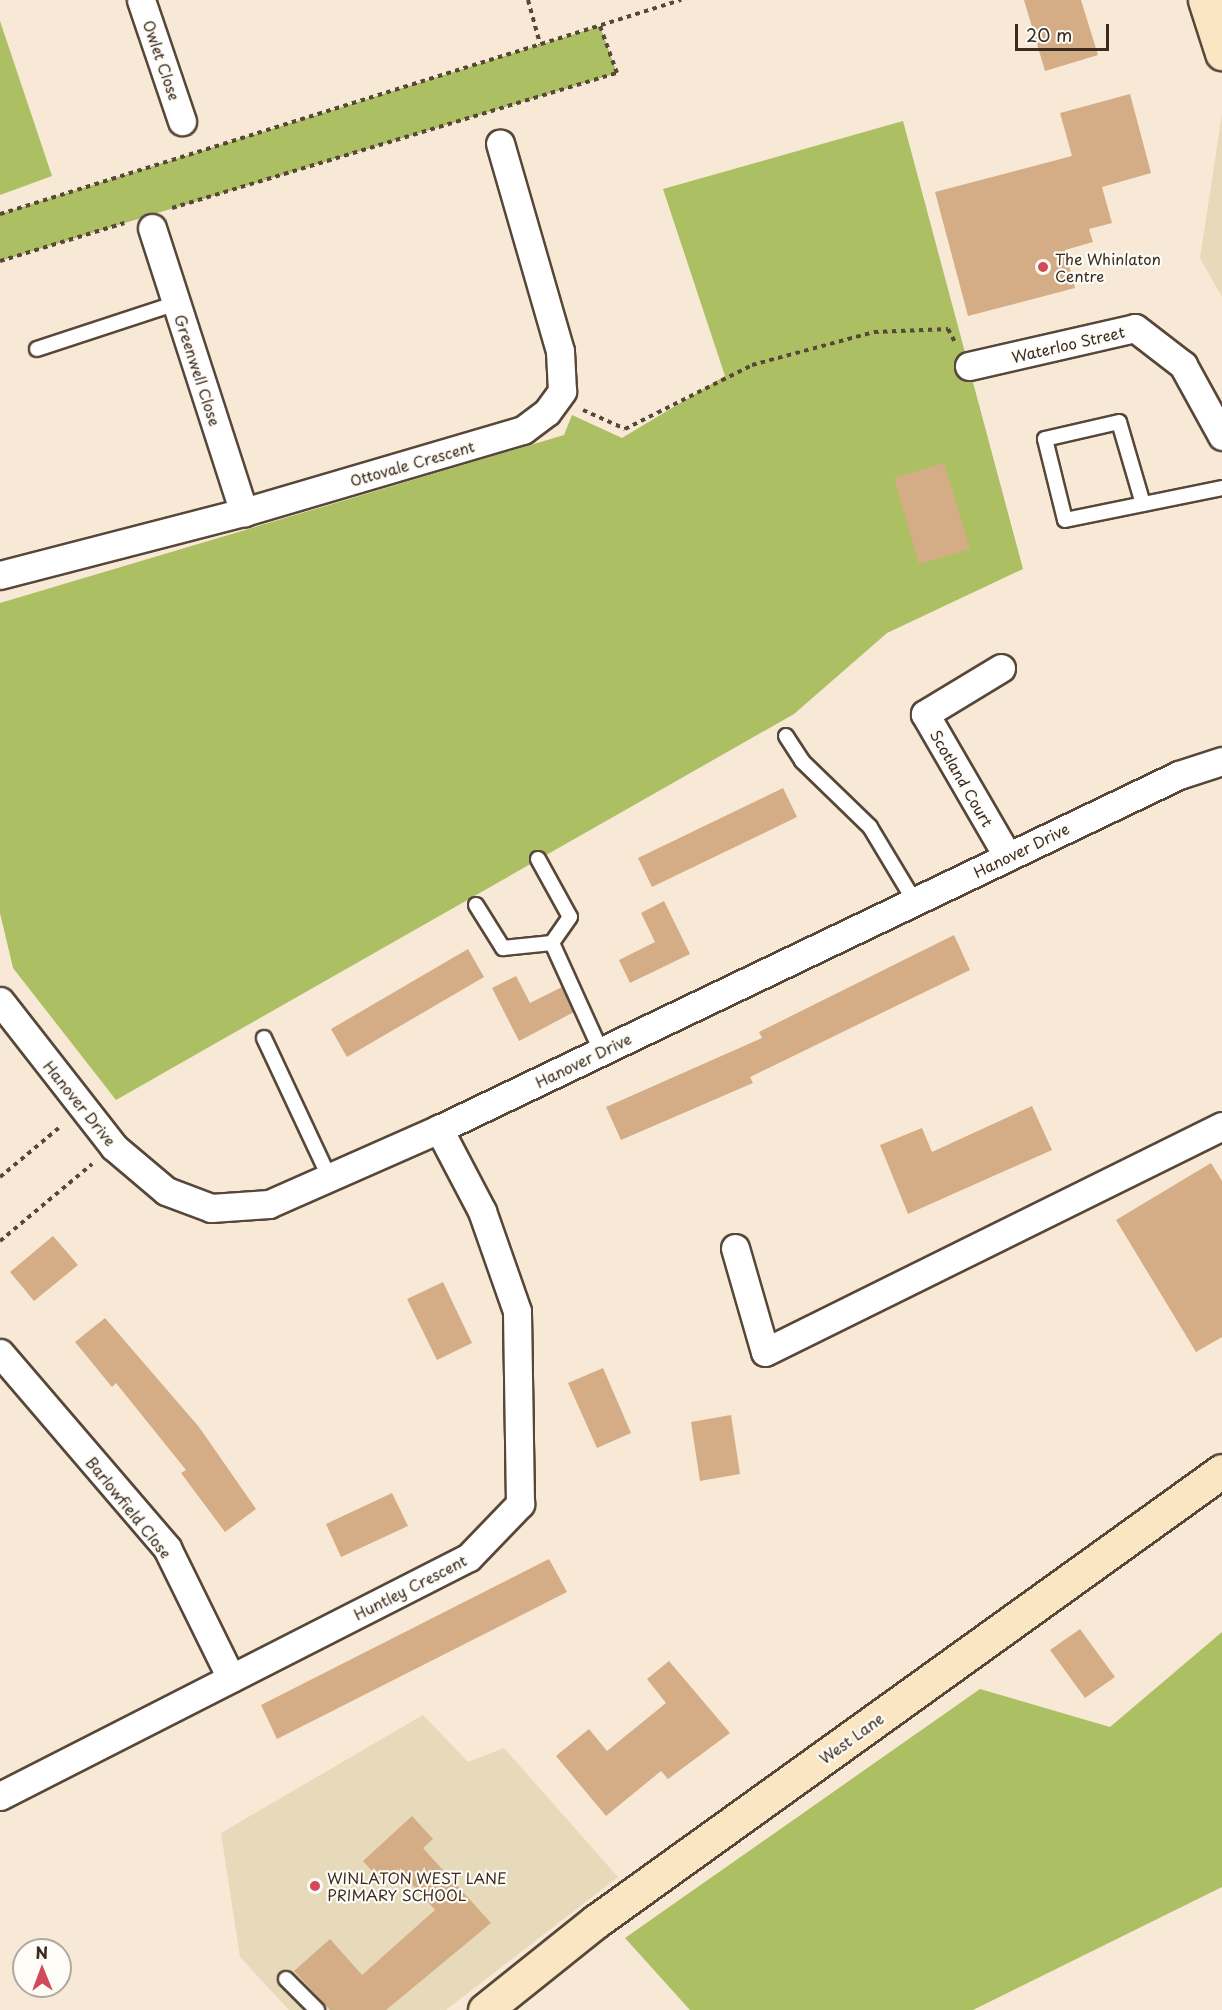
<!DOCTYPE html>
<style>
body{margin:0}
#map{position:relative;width:1222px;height:2010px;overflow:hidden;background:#f7e9d5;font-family:"Playpen Sans",sans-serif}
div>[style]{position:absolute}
.built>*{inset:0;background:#e7daba}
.green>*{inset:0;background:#acbf63}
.building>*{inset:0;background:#d4ad86}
.path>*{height:4px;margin-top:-2px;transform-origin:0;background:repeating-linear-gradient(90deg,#574739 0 4.5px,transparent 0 9px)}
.roads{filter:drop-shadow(2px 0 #574739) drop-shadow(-2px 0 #574739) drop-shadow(0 2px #574739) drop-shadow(0 -2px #574739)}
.lane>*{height:14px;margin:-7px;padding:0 7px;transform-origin:7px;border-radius:7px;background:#fff}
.street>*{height:27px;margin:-13.5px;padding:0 13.5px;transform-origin:13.5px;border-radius:13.5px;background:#fff}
.secondary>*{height:33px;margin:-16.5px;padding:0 16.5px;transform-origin:16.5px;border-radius:16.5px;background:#fbe6c3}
.dots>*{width:16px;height:16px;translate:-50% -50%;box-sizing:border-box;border:3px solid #fdfcf7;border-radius:50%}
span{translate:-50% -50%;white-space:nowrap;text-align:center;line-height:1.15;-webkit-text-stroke:4.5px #fdfcf7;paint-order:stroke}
.street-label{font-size:15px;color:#3b2a1e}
.poi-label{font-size:15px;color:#3b2a1e}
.left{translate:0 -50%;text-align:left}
.north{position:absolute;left:12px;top:1938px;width:60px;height:60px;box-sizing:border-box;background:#fdfcf7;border:2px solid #afa8a0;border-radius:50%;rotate:359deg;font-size:16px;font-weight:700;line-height:24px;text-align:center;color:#3b2a1e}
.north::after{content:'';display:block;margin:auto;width:21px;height:27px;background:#d1495b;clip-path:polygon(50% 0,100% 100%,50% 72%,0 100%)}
.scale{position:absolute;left:1015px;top:24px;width:94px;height:27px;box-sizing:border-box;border:3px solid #3b2a1e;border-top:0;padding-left:8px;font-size:18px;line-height:21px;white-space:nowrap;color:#3b2a1e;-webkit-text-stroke:4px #fdfcf7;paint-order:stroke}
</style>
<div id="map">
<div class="built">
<i style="clip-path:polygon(1222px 114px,1222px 297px,1200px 258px)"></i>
<i style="clip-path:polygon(423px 1715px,468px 1762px,504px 1748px,618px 1877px,446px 2010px,289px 2010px,240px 1957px,221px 1833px)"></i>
</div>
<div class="green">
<i style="clip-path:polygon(0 21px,52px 176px,0 195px)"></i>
<i style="clip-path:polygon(600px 26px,617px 73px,0 261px,0 214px)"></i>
<i style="clip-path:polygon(903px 121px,1023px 569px,887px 633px,794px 714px,116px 1100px,13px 968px,0 913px,0 603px,564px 435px,572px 415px,622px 438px,725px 376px,663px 189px)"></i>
<i style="clip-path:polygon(1222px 1632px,1222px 1887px,973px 2010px,690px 2010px,625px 1938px,980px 1689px,1110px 1727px)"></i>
</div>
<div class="building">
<i style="clip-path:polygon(1024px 0,1081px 0,1098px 55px,1045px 71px)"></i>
<i style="clip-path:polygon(1130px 94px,1151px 173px,1102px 187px,1112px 223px,1089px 229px,1093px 242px,1065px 250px,1075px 288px,968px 316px,935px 192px,1072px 156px,1060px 113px)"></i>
<i style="clip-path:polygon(944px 463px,970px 549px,919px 564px,894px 478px)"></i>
<i style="clip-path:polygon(783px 788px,797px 817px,652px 887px,638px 858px)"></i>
<i style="clip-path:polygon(664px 901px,690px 954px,630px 983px,619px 960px,655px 942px,641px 913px)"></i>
<i style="clip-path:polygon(954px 935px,970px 970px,750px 1077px,753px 1083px,621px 1140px,606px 1107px,762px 1038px,759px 1032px)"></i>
<i style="clip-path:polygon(468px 949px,484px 977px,347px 1057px,331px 1029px)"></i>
<i style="clip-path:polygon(516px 976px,530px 1003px,562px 987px,574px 1012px,519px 1041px,492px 988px)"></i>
<i style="clip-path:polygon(1032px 1106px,1052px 1150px,908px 1214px,880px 1145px,922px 1128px,932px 1152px)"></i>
<i style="clip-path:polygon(1211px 1163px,1222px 1181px,1222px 1337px,1196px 1352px,1116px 1220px)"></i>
<i style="clip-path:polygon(53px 1236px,78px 1265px,34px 1301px,10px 1272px)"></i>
<i style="clip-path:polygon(443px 1282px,472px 1343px,437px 1360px,407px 1299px)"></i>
<i style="clip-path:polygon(105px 1318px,199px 1427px,256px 1509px,225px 1532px,181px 1473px,186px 1470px,116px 1383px,112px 1387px,75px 1342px)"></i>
<i style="clip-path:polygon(603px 1368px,631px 1433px,597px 1448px,568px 1383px)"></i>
<i style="clip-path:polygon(731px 1415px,740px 1474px,700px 1481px,691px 1422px)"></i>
<i style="clip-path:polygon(392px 1493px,408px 1526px,341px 1557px,326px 1524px)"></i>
<i style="clip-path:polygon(549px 1559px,567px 1592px,277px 1739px,261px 1705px)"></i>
<i style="clip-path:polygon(1080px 1629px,1115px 1677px,1085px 1698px,1050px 1650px)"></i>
<i style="clip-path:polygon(669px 1661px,730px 1733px,668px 1779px,661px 1771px,606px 1816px,556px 1756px,589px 1729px,607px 1751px,666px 1703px,647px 1679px)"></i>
<i style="clip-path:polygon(412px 1816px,433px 1839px,423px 1848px,491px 1923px,386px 2010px,330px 2010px,294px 1971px,330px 1939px,362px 1975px,435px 1910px,398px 1869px,383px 1883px,363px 1861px)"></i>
</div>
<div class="path">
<i style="left:528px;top:0;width:46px;rotate:74.7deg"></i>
<i style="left:172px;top:208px;width:465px;rotate:-16.9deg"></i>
<i style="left:617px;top:73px;width:50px;rotate:-109.9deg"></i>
<i style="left:0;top:214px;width:714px;rotate:-17.45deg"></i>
<i style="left:0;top:261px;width:130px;rotate:-17deg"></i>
<i style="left:583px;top:410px;width:46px;rotate:24.3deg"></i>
<i style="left:625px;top:429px;width:142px;rotate:-26.7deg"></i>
<i style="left:752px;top:365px;width:126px;rotate:-15.1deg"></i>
<i style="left:874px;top:332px;width:74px;rotate:-2.3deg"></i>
<i style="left:948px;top:329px;width:15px;rotate:62deg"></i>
<i style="left:0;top:1177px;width:80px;rotate:-39.9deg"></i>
<i style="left:0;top:1241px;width:120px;rotate:-39.9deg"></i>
</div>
<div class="roads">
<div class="lane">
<i style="left:37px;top:349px;width:147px;rotate:-18.2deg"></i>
<i style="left:1143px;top:504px;width:85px;rotate:-106.3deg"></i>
<i style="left:1119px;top:422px;width:76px;rotate:167.1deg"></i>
<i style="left:1045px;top:439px;width:83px;rotate:76.1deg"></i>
<i style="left:1065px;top:520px;width:160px;rotate:-11.5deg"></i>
<i style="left:786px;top:736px;width:30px;rotate:57deg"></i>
<i style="left:802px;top:761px;width:95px;rotate:44.1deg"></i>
<i style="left:870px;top:827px;width:87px;rotate:59deg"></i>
<i style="left:538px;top:859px;width:66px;rotate:61.1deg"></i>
<i style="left:570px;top:917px;width:32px;rotate:125deg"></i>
<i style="left:552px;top:943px;width:119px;rotate:65.6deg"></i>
<i style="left:476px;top:905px;width:51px;rotate:57.9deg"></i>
<i style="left:503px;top:948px;width:49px;rotate:-5.8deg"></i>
<i style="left:264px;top:1038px;width:153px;rotate:64.9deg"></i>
<i style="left:286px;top:1979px;width:44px;rotate:45deg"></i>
</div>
<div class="street">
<i style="left:141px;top:0;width:128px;rotate:71.3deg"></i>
<i style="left:152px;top:228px;width:299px;rotate:72.1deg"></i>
<i style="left:969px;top:366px;width:170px;rotate:-12.9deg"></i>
<i style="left:1135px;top:328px;width:61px;rotate:37.6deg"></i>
<i style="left:1183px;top:365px;width:81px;rotate:61.2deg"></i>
<i style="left:0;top:575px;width:252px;rotate:-14.5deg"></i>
<i style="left:244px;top:512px;width:291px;rotate:-16.4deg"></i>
<i style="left:523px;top:430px;width:30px;rotate:-37deg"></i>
<i style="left:547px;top:412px;width:26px;rotate:-54deg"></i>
<i style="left:562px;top:391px;width:40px;rotate:-92.9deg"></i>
<i style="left:560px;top:351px;width:216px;rotate:-106.1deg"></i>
<i style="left:1001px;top:668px;width:89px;rotate:148.8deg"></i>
<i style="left:925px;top:714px;width:165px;rotate:59.9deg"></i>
<i style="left:0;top:1001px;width:185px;rotate:52deg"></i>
<i style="left:114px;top:1147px;width:68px;rotate:40.2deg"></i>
<i style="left:166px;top:1191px;width:48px;rotate:20.7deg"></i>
<i style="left:211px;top:1208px;width:58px;rotate:-3.9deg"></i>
<i style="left:269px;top:1204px;width:186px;rotate:-23.8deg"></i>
<i style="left:439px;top:1129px;width:820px;rotate:-25.57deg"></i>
<i style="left:1179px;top:775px;width:45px;rotate:-18deg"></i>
<i style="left:735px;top:1248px;width:108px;rotate:73.9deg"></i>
<i style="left:765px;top:1352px;width:510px;rotate:-26.31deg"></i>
<i style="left:0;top:1353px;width:257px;rotate:49.4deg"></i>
<i style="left:167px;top:1548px;width:145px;rotate:63.8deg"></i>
<i style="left:0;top:1796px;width:526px;rotate:-27deg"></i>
<i style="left:469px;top:1557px;width:74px;rotate:-46.1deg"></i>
<i style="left:520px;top:1504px;width:193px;rotate:-90.9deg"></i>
<i style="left:517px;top:1311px;width:106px;rotate:-109.3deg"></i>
<i style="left:482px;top:1211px;width:93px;rotate:-117.7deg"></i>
</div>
<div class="secondary">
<i style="left:1205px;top:0;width:56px;rotate:72.2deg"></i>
<i style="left:485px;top:2010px;width:141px;rotate:-38.7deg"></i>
<i style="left:595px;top:1922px;width:772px;rotate:-35.73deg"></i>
</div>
</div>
<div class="dots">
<i style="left:1043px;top:267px;background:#d1495b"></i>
<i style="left:315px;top:1886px;background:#d1495b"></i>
</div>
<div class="street-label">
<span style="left:162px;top:60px;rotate:71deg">Owlet Close</span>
<span style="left:1068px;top:344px;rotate:-13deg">Waterloo Street</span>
<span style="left:198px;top:370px;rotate:72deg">Greenwell Close</span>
<span style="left:412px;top:463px;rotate:-16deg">Ottovale Crescent</span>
<span style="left:962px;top:778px;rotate:60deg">Scotland Court</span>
<span style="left:1021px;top:850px;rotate:-26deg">Hanover Drive</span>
<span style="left:583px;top:1060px;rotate:-26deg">Hanover Drive</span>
<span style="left:80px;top:1103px;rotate:51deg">Hanover Drive</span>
<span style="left:129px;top:1507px;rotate:51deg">Barlowfield Close</span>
<span style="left:410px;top:1587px;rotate:-27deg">Huntley Crescent</span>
<span style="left:851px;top:1738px;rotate:-36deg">West Lane</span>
</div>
<div class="poi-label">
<span class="left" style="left:1055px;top:267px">The Whinlaton<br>Centre</span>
<span class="left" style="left:327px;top:1886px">WINLATON WEST LANE<br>PRIMARY SCHOOL</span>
</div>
<div class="north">N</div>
<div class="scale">20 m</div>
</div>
